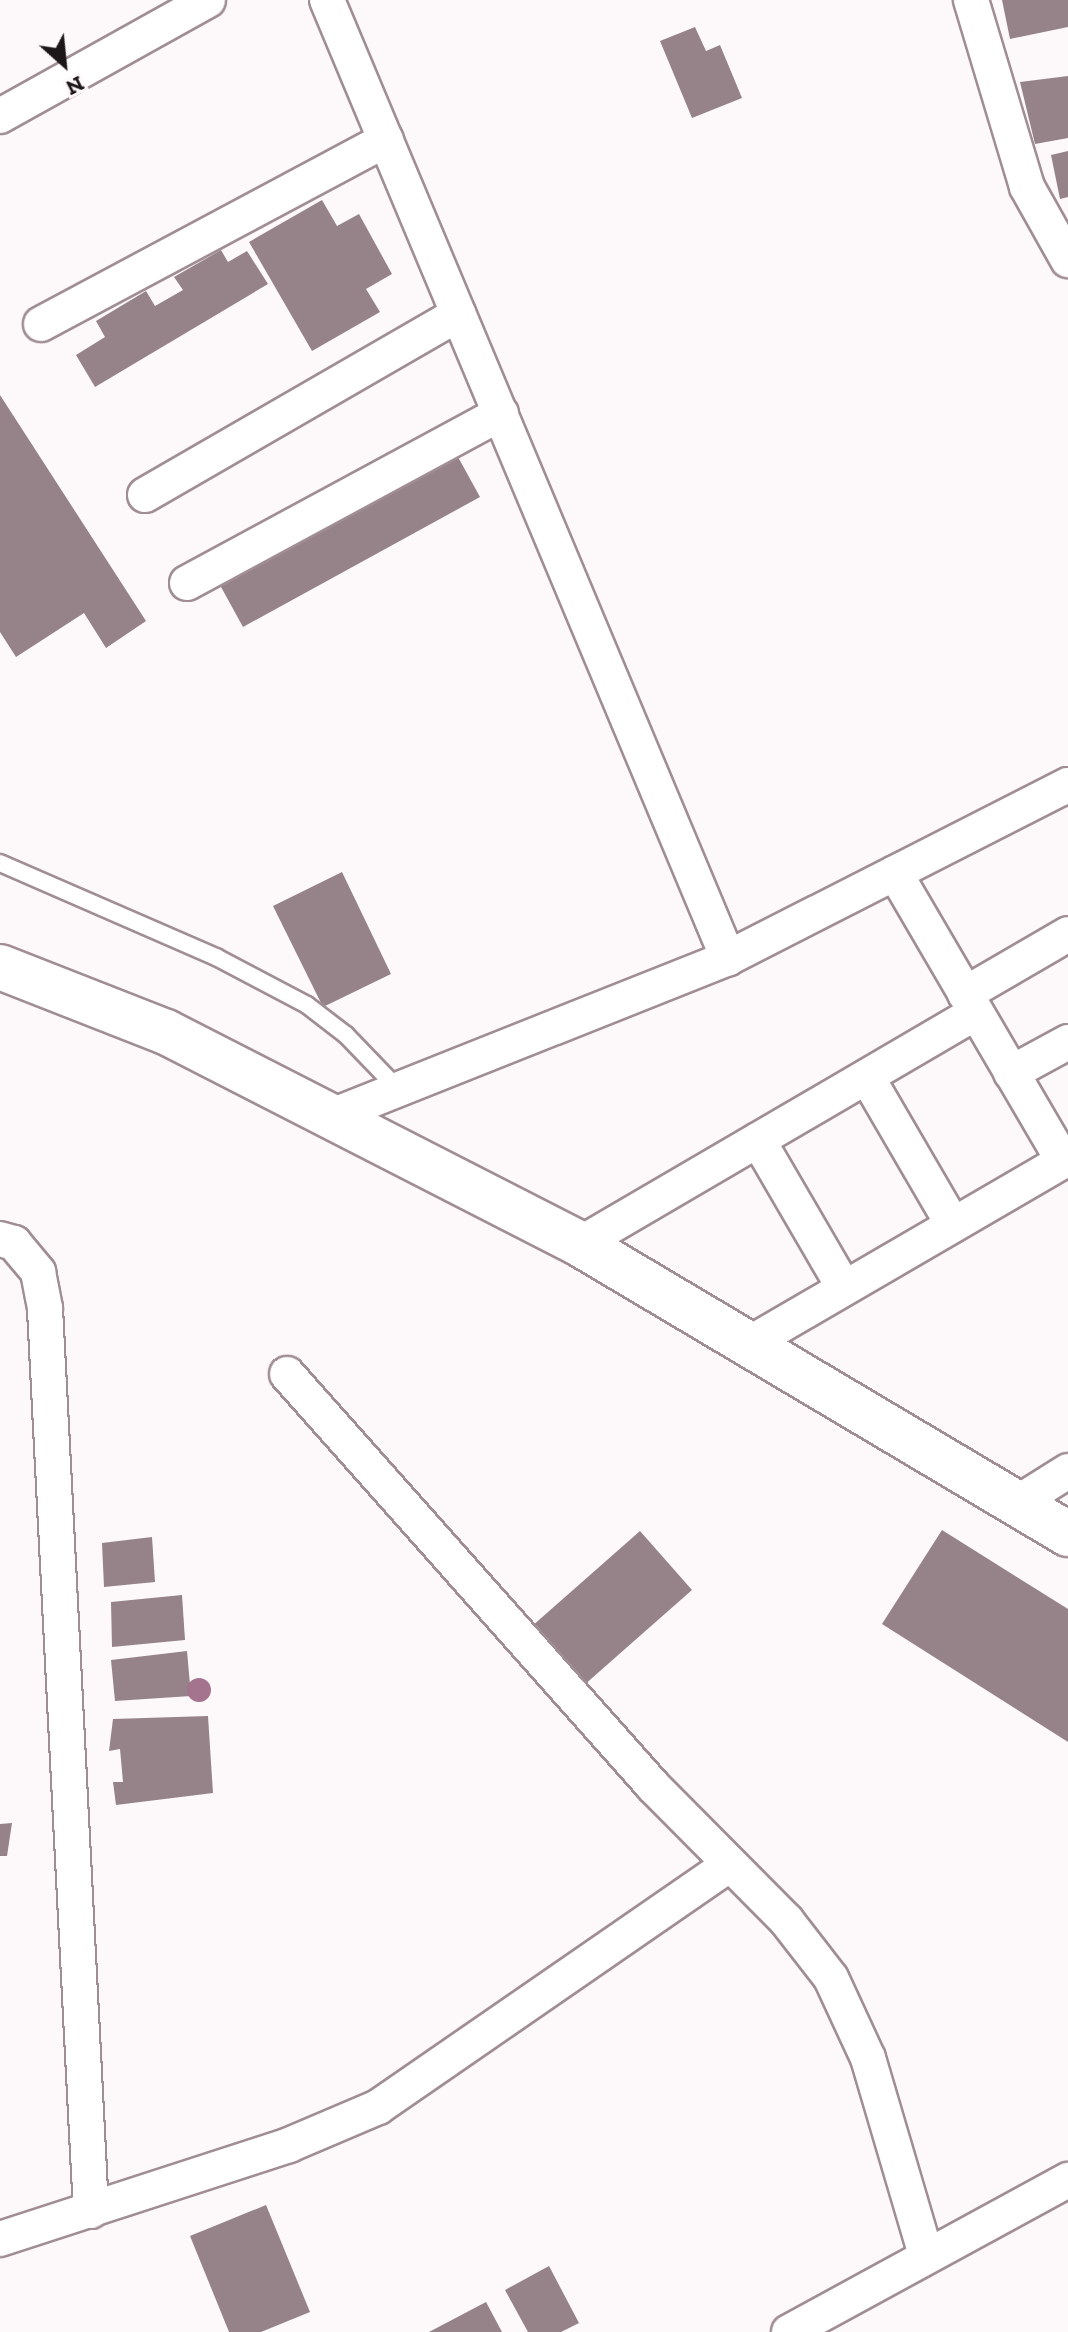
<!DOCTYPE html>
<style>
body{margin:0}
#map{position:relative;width:1068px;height:2332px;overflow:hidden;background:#fdf9fa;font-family:"Zilla Slab",serif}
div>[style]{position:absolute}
.building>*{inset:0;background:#958389}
.roads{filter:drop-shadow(2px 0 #a08e94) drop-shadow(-2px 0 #a08e94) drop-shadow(0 2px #a08e94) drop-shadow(0 -2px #a08e94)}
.lane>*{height:16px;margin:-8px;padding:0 8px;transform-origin:8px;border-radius:8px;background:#fff}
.street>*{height:34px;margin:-17px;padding:0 17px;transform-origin:17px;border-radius:17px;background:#fff}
.secondary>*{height:44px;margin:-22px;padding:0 22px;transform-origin:22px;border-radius:22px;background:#fff}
.trees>*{width:24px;height:24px;margin:-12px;border-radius:50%;background:#a4738d}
span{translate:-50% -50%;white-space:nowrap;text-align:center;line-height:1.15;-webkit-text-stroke:8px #fdf9fa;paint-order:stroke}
.north{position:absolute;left:24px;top:24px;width:80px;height:80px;-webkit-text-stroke:6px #fdf9fa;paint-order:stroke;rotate:153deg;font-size:22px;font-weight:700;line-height:32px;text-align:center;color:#1e171a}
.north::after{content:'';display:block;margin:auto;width:28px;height:36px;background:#1e171a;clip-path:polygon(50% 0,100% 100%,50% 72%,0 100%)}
</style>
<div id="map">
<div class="building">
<i style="clip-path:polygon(1002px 0,1068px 0,1068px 27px,1010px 39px)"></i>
<i style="clip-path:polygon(695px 27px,706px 51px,720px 45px,742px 98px,692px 118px,660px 41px)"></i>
<i style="clip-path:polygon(1068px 76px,1068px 138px,1035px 144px,1020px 82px)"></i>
<i style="clip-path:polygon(1068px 151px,1068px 197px,1060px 199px,1051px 155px)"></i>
<i style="clip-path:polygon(322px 200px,337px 226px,359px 214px,392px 274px,366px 289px,380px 312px,312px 351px,249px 242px)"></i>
<i style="clip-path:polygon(221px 250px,228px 262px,247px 251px,268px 284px,95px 387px,76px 355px,105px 337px,96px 321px,146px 291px,155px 306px,183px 290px,174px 277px)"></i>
<i style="clip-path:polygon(0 395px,146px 621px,106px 648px,84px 613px,16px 657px,0 632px)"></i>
<i style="clip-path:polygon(452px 446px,480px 497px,243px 627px,215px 576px)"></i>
<i style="clip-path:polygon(342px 872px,391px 974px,323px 1007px,273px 906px)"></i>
<i style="clip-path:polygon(942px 1530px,1068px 1609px,1068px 1742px,882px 1624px)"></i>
<i style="clip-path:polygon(640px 1531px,692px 1590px,583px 1686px,531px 1627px)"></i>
<i style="clip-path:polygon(152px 1537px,155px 1582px,104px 1587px,102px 1543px)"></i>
<i style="clip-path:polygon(182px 1595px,185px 1640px,112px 1647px,111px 1602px)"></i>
<i style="clip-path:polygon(187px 1651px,191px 1696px,115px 1701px,111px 1660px)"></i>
<i style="clip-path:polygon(208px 1716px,213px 1793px,116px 1805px,113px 1782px,123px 1782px,120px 1749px,109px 1751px,113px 1719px)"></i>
<i style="clip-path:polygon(12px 1823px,7px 1856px,0 1856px,0 1824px)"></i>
<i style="clip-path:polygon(266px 2205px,310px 2312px,261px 2332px,229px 2332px,190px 2236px)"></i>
<i style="clip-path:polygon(549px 2266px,579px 2323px,561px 2332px,528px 2332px,505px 2290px)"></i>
<i style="clip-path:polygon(486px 2302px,502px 2332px,429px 2332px)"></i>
</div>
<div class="roads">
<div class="lane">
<i style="left:0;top:863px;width:236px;rotate:23.5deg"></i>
<i style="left:216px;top:957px;width:103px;rotate:27.8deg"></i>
<i style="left:307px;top:1005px;width:49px;rotate:37.6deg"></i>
<i style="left:346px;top:1035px;width:75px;rotate:46.1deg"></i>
</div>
<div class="street">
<i style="left:327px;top:0;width:1039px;rotate:67.29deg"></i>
<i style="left:971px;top:0;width:195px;rotate:73.3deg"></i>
<i style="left:1027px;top:187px;width:84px;rotate:60.7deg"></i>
<i style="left:0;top:116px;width:238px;rotate:-29.1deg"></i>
<i style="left:41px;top:324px;width:391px;rotate:-28.1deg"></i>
<i style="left:145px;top:495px;width:362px;rotate:-30deg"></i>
<i style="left:187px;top:583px;width:357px;rotate:-28.4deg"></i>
<i style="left:895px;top:873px;width:333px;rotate:59.7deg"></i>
<i style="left:965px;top:994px;width:119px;rotate:-30.2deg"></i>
<i style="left:1011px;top:1073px;width:65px;rotate:-28.5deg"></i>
<i style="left:867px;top:1077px;width:171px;rotate:59.8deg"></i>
<i style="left:334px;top:1115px;width:424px;rotate:-21.7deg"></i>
<i style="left:728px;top:958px;width:381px;rotate:-27deg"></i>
<i style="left:758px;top:1140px;width:171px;rotate:59.8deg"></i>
<i style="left:0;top:1239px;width:15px;rotate:16deg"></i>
<i style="left:14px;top:1243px;width:38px;rotate:50deg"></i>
<i style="left:38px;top:1272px;width:38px;rotate:79deg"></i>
<i style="left:45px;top:1309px;width:903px;rotate:87.08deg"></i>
<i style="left:580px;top:1244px;width:458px;rotate:-30.3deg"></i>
<i style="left:747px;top:1345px;width:371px;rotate:-30.2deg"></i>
<i style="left:287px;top:1374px;width:551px;rotate:48.38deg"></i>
<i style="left:653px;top:1786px;width:189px;rotate:45.2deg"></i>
<i style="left:786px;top:1920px;width:73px;rotate:52.2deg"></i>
<i style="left:831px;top:1978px;width:88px;rotate:65.2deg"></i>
<i style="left:868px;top:2058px;width:205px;rotate:73.6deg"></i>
<i style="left:1017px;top:1503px;width:60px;rotate:-32.1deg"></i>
<i style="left:0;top:2239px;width:304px;rotate:-18deg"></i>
<i style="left:289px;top:2145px;width:97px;rotate:-23.1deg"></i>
<i style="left:378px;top:2107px;width:424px;rotate:-34.6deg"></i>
<i style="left:789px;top:2332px;width:318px;rotate:-28.6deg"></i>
</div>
<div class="secondary">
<i style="left:0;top:967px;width:178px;rotate:21.4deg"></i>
<i style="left:166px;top:1032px;width:465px;rotate:27.1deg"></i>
<i style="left:580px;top:1244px;width:568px;rotate:30.72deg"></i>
</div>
</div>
<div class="trees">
<i style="left:199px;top:1690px"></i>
</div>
<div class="north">N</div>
</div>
